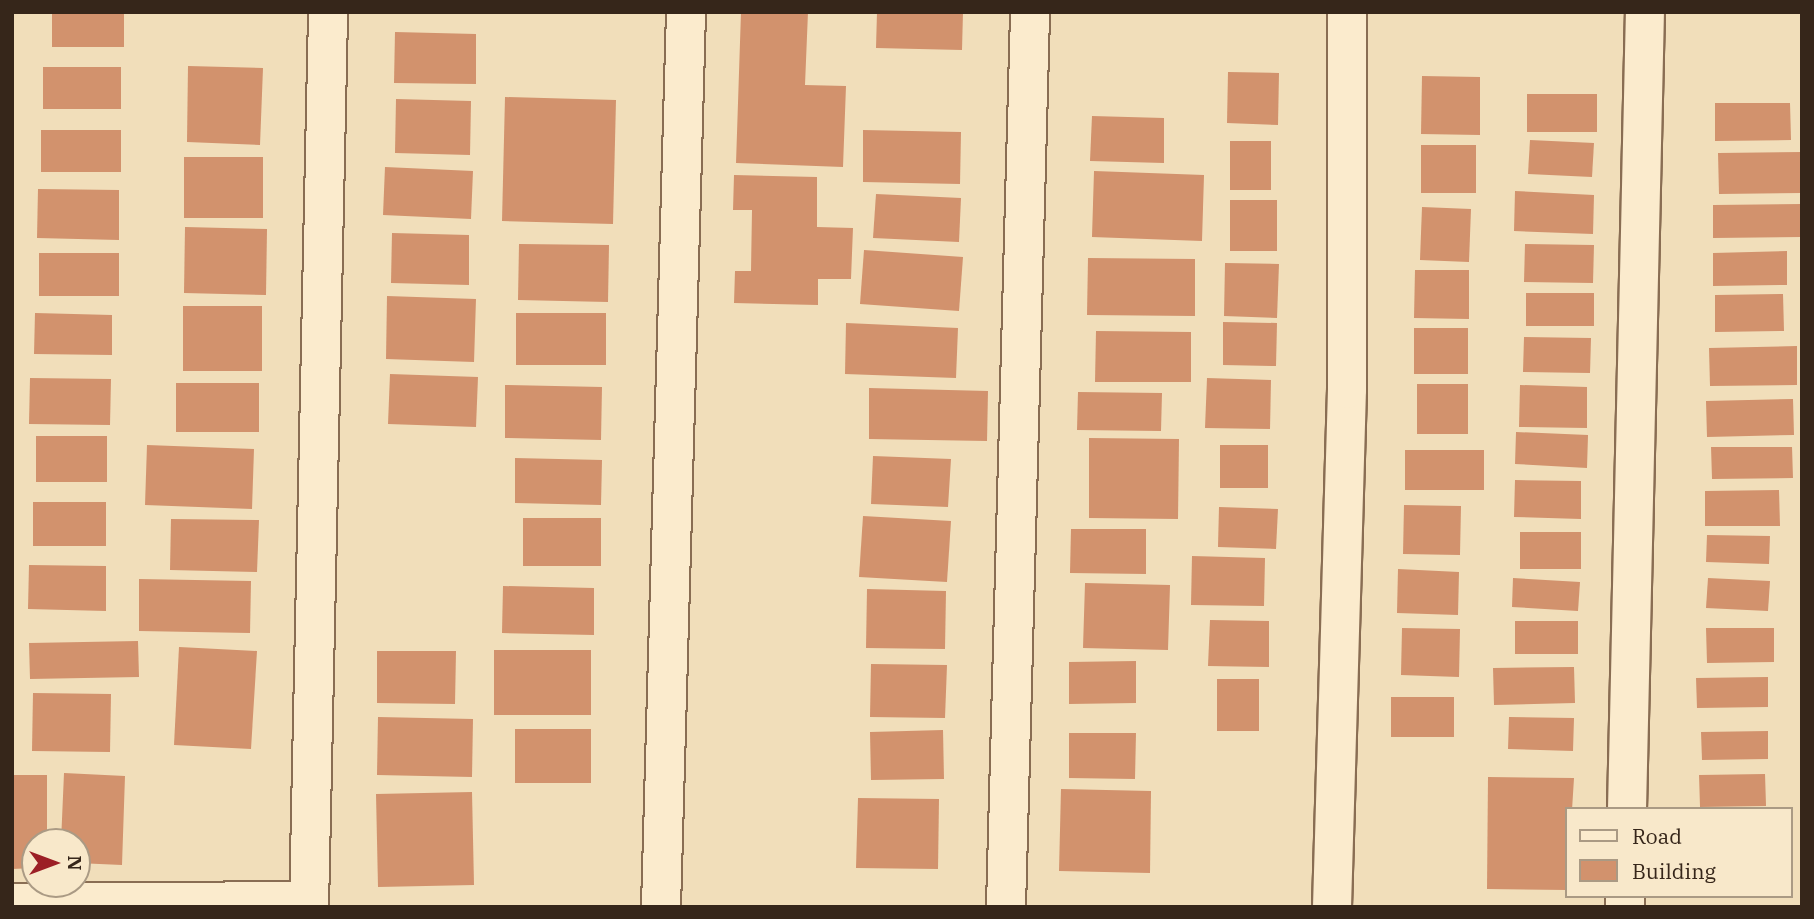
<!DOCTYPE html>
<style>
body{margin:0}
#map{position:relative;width:1814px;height:919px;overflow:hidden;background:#f1deba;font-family:"IBM Plex Serif",serif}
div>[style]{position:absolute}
.building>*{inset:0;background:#d2926d}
.roads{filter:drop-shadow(2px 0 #896d53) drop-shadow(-2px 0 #896d53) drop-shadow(0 2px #896d53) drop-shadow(0 -2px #896d53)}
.minor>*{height:38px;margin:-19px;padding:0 19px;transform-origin:19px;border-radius:19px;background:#fbebcd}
span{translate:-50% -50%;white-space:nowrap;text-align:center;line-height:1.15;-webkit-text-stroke:7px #f8e8ca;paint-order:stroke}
.frame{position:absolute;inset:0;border:14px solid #36261a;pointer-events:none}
.legend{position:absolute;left:1565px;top:807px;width:228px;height:91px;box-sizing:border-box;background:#f8e8ca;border:2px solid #aa9a84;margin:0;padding:9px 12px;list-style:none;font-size:21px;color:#36261a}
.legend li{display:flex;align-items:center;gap:14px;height:35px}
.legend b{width:35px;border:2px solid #aa9a84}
.north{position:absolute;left:21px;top:828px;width:70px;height:70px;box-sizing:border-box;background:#f8e8ca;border:2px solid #aa9a84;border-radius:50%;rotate:90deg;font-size:19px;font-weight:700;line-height:28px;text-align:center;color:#36261a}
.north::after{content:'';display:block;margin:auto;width:24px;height:32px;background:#9c1f26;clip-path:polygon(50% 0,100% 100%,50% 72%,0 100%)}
</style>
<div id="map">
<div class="building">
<i style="clip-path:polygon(52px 12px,124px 12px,124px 47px,52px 47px)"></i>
<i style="clip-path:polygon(741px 12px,808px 12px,805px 85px,846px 86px,843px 167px,736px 163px)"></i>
<i style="clip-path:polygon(877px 12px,963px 12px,962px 50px,876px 48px)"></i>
<i style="clip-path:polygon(395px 32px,476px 34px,476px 84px,394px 83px)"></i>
<i style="clip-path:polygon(188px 66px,263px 68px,260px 145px,187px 142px)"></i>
<i style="clip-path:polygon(43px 67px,121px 67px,121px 109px,43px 109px)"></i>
<i style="clip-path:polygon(1228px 72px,1279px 73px,1278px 125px,1227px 123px)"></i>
<i style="clip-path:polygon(1422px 76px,1480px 77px,1480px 135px,1421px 134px)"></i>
<i style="clip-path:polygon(1527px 94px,1597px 94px,1597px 132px,1527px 132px)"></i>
<i style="clip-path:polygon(505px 97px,616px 100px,613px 224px,502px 221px)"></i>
<i style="clip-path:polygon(396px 99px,471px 101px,470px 155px,395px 153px)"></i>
<i style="clip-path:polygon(1715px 103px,1790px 103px,1791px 140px,1715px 141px)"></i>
<i style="clip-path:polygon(1092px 116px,1164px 118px,1164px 163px,1090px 161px)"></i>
<i style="clip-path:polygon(41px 130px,121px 130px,121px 172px,41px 172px)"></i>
<i style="clip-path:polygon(863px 130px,961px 132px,960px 184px,863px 182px)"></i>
<i style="clip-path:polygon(1530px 140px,1594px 143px,1592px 177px,1528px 174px)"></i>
<i style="clip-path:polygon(1230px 141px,1271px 141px,1271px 190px,1230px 190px)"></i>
<i style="clip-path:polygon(1421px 145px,1476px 145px,1476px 193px,1421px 193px)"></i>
<i style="clip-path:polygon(1802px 152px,1802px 193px,1719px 194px,1718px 153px)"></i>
<i style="clip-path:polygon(184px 157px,263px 157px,263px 218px,184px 218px)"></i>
<i style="clip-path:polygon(385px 167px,473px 171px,471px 219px,383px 215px)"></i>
<i style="clip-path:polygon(1094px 171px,1204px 175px,1202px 241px,1092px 237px)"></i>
<i style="clip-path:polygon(734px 175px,817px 177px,817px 227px,853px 228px,851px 279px,818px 279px,818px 305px,734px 303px,735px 271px,751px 271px,752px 210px,733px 210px)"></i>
<i style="clip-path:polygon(38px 189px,119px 190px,119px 240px,37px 238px)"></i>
<i style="clip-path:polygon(1515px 191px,1594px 195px,1593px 234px,1514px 231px)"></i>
<i style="clip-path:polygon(876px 194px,961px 198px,959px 242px,873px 238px)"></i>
<i style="clip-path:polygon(1230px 200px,1277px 200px,1277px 251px,1230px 251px)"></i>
<i style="clip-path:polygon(1802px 204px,1802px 237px,1713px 238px,1713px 205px)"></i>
<i style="clip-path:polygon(1422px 207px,1471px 209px,1469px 262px,1420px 260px)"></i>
<i style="clip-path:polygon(185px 227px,267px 229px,266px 295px,184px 293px)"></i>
<i style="clip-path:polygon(392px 233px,469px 235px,469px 285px,391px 283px)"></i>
<i style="clip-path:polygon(519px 244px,609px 245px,608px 302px,518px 300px)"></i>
<i style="clip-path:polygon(1525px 244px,1594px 245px,1593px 283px,1524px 282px)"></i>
<i style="clip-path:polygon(864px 250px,963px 257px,959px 311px,860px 304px)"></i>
<i style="clip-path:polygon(1787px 251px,1787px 285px,1713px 286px,1713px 253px)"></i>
<i style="clip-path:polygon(39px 253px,119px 253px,119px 296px,39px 296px)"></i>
<i style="clip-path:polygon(1088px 258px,1195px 259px,1195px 316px,1087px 315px)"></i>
<i style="clip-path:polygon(1225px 263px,1279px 264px,1277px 318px,1224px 316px)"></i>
<i style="clip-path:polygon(1415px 270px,1469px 270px,1469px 319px,1414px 318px)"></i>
<i style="clip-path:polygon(1526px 293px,1594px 293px,1594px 326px,1526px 326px)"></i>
<i style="clip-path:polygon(1783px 294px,1784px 331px,1715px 332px,1715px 295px)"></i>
<i style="clip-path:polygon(387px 296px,476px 299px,474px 362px,386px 359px)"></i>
<i style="clip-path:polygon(183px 306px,262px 306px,262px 371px,183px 371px)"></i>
<i style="clip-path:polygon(35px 313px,112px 315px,112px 355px,34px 354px)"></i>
<i style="clip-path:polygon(516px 313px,606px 313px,606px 365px,516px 365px)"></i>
<i style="clip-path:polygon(1223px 322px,1277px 323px,1276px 366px,1223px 365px)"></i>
<i style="clip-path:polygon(846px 323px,958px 328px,956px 378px,845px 374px)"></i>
<i style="clip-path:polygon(1414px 328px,1468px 328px,1468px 374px,1414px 374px)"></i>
<i style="clip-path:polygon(1096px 331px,1191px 332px,1191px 382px,1095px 382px)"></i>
<i style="clip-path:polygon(1524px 337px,1591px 338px,1590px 373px,1523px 372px)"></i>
<i style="clip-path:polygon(1797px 346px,1797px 385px,1710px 386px,1709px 348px)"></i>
<i style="clip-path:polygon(390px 374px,478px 377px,476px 427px,388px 424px)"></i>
<i style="clip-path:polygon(30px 378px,111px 379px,110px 425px,29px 424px)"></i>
<i style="clip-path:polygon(1207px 378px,1271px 380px,1270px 429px,1205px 428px)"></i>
<i style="clip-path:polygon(176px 383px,259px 383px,259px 432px,176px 432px)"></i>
<i style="clip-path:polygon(1417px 384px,1468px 384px,1468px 434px,1417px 434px)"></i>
<i style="clip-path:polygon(505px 385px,602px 387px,601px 440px,505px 438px)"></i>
<i style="clip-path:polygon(1520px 385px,1587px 387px,1587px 428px,1519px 427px)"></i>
<i style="clip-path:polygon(869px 388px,988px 391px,987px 441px,869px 439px)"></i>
<i style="clip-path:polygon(1078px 392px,1162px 393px,1161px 431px,1077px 430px)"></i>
<i style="clip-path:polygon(1793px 399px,1794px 435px,1707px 437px,1706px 401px)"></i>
<i style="clip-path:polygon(1516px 432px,1588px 435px,1587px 468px,1515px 464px)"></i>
<i style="clip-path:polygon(36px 436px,107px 436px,107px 482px,36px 482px)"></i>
<i style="clip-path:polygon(1089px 438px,1179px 439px,1178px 519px,1089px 518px)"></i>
<i style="clip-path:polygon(147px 445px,254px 449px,252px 509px,145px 505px)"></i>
<i style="clip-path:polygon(1220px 445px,1268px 445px,1268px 488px,1220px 488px)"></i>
<i style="clip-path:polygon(1711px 447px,1792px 447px,1793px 478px,1712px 479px)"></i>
<i style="clip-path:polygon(1405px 450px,1484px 450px,1484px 490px,1405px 490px)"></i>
<i style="clip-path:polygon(873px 456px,951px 459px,948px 507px,871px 504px)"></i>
<i style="clip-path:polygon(515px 458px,602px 460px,601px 505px,515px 503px)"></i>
<i style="clip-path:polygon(1515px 480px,1581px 481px,1581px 519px,1514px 517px)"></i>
<i style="clip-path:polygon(1779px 490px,1780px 526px,1705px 526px,1705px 491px)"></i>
<i style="clip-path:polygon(33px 502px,106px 502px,106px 546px,33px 546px)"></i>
<i style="clip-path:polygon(1404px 505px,1461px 506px,1460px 555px,1403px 554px)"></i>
<i style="clip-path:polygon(1219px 507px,1278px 509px,1276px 549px,1218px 547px)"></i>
<i style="clip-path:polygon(863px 516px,951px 521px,947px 582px,859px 577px)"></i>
<i style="clip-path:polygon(523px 518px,601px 518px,601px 566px,523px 566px)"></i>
<i style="clip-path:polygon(171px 519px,259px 520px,257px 572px,170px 570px)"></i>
<i style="clip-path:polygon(1071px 529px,1146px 529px,1146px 574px,1070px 573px)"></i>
<i style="clip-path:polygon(1520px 532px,1581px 532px,1581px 569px,1520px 569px)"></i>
<i style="clip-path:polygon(1707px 535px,1770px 536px,1769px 564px,1706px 562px)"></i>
<i style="clip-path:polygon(1192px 556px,1265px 558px,1264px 606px,1191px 605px)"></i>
<i style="clip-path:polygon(29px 565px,106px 566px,106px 611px,28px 609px)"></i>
<i style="clip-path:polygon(1398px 569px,1459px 572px,1458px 615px,1397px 613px)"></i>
<i style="clip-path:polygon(1513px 578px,1580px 582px,1578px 611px,1512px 607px)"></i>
<i style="clip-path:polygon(1708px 578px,1770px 581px,1768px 611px,1706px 608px)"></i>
<i style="clip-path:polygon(139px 579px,251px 581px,250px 633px,139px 631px)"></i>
<i style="clip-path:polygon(1085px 583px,1170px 585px,1168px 650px,1083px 648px)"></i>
<i style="clip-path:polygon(503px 586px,594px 588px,594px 635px,502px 633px)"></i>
<i style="clip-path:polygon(867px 589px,946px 591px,945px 649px,866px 648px)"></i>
<i style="clip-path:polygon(1210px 620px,1269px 621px,1269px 667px,1208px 666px)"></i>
<i style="clip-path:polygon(1515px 621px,1578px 621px,1578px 654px,1515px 654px)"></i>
<i style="clip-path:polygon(1402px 628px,1460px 629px,1459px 677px,1401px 675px)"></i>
<i style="clip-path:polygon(1706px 628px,1774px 628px,1774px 662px,1707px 663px)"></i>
<i style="clip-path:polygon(138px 641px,139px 677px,30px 679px,29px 643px)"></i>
<i style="clip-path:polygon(179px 647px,257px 651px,251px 749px,174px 745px)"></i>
<i style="clip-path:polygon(494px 650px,591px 650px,591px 715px,494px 715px)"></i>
<i style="clip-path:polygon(377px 651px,456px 651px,455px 704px,377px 703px)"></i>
<i style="clip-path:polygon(1136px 661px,1136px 703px,1069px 704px,1069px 662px)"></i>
<i style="clip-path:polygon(871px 664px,947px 665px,945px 718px,870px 717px)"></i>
<i style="clip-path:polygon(1574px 667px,1575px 703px,1494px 705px,1493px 668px)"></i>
<i style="clip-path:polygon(1768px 677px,1768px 707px,1697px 708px,1696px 678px)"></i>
<i style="clip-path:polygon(1217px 679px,1259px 679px,1259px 731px,1217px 731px)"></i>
<i style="clip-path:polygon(33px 693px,111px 694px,110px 752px,32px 751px)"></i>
<i style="clip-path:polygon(1391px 697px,1454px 697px,1454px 737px,1391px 737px)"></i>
<i style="clip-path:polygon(378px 717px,473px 719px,472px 777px,377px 775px)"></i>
<i style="clip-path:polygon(1509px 717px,1574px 718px,1573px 751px,1508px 749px)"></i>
<i style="clip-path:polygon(515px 729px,591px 729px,591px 783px,515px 783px)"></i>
<i style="clip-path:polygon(943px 730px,944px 779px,871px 780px,870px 732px)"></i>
<i style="clip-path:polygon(1768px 731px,1768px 759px,1702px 760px,1701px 732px)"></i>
<i style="clip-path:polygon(1069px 733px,1136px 733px,1135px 779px,1069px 778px)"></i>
<i style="clip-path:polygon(64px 773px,125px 776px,122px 865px,77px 863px,77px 842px,61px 842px)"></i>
<i style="clip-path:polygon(1765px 774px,1766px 806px,1700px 807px,1699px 775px)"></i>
<i style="clip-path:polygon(12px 775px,47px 775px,47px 842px,35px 842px,35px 868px,12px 869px)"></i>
<i style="clip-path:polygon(1488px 777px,1574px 778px,1567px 890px,1487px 889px)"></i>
<i style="clip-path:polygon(1061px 789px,1151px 791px,1150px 873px,1059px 871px)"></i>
<i style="clip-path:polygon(472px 792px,474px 885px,378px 887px,376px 794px)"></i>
<i style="clip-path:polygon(858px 798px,939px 799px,938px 869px,856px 868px)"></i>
</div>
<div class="roads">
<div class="minor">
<i style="left:1627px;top:809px;width:797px;rotate:-88.71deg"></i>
<i style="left:12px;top:903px;width:297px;rotate:-0.4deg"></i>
<i style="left:309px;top:907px;width:895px;rotate:-88.78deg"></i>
<i style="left:661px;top:907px;width:895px;rotate:-88.4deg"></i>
<i style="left:1006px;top:907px;width:895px;rotate:-88.46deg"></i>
<i style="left:1332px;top:907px;width:518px;rotate:-88.34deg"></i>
<i style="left:1347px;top:389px;width:377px;rotate:-90deg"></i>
<i style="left:1625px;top:907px;width:11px;rotate:-90deg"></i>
</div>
</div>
<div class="frame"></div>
<ul class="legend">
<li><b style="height:9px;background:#fbebcd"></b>Road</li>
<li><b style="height:19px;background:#d2926d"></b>Building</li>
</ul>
<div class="north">N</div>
</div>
